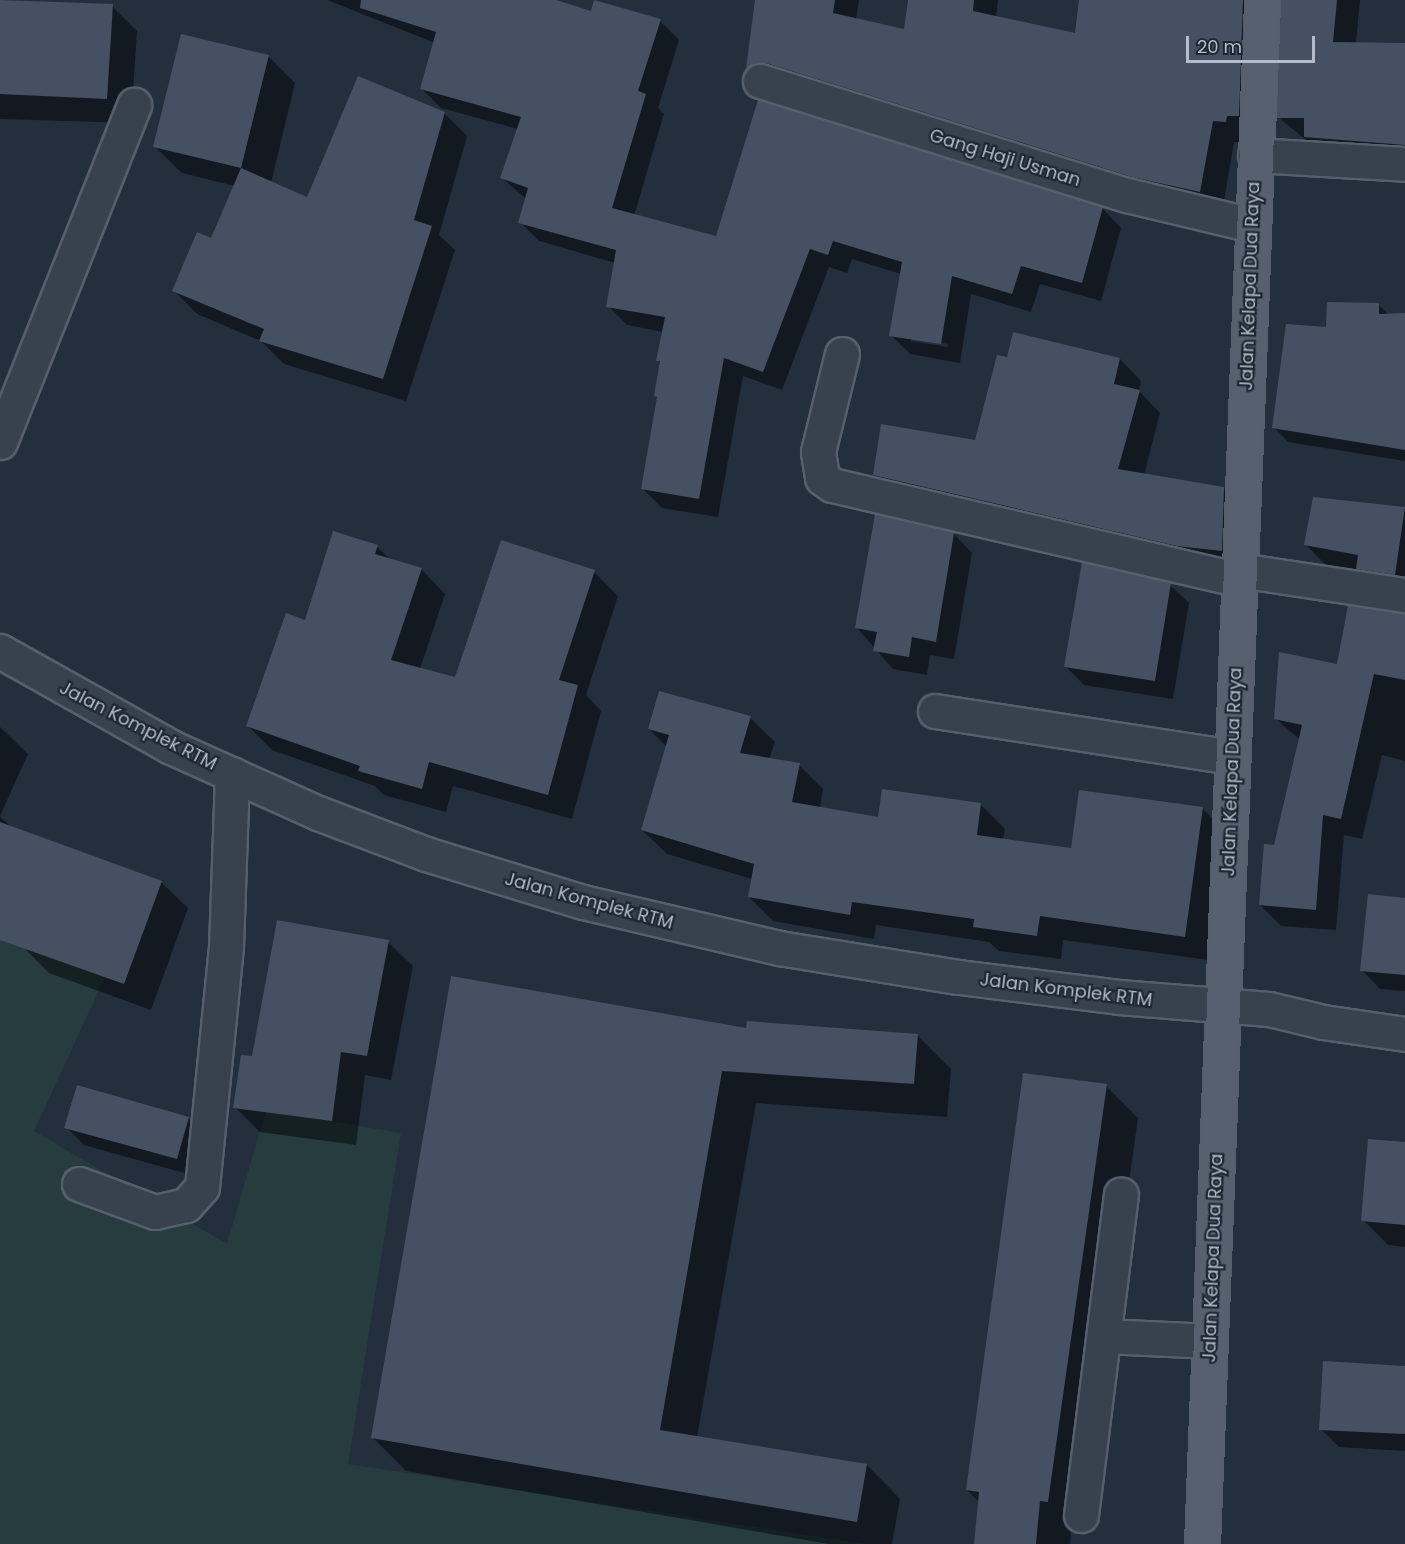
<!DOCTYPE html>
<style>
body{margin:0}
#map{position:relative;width:1405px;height:1544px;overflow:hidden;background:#242f3e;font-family:Poppins,sans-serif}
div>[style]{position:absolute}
.green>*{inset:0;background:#263c3f}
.shadow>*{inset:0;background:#0007}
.building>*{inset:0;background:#455162}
.roads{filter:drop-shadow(2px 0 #565f6c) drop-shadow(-2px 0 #565f6c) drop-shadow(0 2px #565f6c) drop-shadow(0 -2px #565f6c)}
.minor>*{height:33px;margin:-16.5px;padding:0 16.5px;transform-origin:16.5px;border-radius:16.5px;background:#38414e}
.major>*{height:33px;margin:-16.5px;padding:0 16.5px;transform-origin:16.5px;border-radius:16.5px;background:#56606e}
span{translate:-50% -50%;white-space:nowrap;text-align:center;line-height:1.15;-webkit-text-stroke:4.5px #1d2633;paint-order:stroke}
.street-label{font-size:18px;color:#b4bcc9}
.scale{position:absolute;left:1186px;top:36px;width:129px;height:27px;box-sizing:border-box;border:3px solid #b4bcc9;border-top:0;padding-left:8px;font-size:18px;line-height:21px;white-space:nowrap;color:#b4bcc9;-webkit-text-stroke:4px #1d2633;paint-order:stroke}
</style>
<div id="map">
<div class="green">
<i style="clip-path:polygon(0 885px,112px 962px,34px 1131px,227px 1244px,266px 1110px,401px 1133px,348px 1464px,866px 1544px,0 1544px)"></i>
</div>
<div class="shadow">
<i style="clip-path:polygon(0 0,112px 6px,137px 31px,131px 123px,0 119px)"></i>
<i style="clip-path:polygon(evenodd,327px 0,551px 0,592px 13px,660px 21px,679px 40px,658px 108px,664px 114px,634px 216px,717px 237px,1102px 208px,1121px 228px,1101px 301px,1040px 284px,1031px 312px,971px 294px,960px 363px,910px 354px,891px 335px,901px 274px,852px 259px,847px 273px,829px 267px,782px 390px,743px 376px,718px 517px,662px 508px,643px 489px,659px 399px,656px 396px,661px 364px,658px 360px,663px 332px,627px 325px,608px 306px,615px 263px,539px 241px,520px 222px,526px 199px,502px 178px,518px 129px,441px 108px,422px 89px,435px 43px,327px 0,911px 338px,948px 344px,948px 347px,911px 341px,911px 338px)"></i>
<i style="clip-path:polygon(756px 0,859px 0,856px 20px,906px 30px,909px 0,998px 0,996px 18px,1077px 35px,1081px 0,1360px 0,1356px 43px,1405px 44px,1405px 164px,1328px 158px,1278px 117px,1282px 4px,1268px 11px,1247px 143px,1234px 142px,1222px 213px,769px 90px,748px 68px)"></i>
<i style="clip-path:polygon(268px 56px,295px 83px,271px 183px,308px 199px,444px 113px,467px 136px,439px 235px,455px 250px,406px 401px,284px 364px,261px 341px,197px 314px,174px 291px,212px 240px,235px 186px,182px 173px,155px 147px)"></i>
<i style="clip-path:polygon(1379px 305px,1389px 315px,1405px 315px,1405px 461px,1288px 442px,1274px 427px,1328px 329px)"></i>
<i style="clip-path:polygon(1008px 359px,1120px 359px,1141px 381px,1139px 391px,1160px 413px,1144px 475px,1224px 488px,1245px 510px,1243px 572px,896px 496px,875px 475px,976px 441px)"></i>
<i style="clip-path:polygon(1314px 499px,1405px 509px,1405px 594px,1361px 572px,1326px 565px,1305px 544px)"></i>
<i style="clip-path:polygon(954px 534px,972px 553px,954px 659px,930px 655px,927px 675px,893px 669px,857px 628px)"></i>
<i style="clip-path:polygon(377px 547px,391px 560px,421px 569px,445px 594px,420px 669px,456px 679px,594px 572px,618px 596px,586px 695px,601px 711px,572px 819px,453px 786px,446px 812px,384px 795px,375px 786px,272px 750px,248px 726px,306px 622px)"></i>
<i style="clip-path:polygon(1170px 585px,1189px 603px,1173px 699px,1084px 685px,1066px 667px)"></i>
<i style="clip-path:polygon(1405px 614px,1405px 761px,1382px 755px,1362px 839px,1344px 835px,1336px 930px,1281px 926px,1260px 905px,1300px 740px,1275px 718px)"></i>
<i style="clip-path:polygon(750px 718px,775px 742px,769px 759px,799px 765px,823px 789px,820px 808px,879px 818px,981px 805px,1005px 829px,1003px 840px,1072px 849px,1202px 808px,1227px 833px,1209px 960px,1063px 940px,1061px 959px,999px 951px,989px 942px,876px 925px,874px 939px,773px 921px,749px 897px,752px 879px,667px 854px,642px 830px,667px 747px,649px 729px)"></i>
<i style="clip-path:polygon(0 727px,28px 754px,0 816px)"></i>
<i style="clip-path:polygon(0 817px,14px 829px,161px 882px,188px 908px,151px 1010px,49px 973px,23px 947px,0 908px)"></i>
<i style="clip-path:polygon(1405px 899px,1405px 991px,1380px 989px,1362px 970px)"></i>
<i style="clip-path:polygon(388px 942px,413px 966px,391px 1080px,365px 1075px,356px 1145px,260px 1132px,235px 1107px,253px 1058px)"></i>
<i style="clip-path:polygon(748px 1029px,917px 1035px,951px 1069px,947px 1117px,756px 1103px,697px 1437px,867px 1465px,900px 1499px,892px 1544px,829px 1544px,406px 1471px,373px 1438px)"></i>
<i style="clip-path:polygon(1106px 1086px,1138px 1118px,1080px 1533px,1071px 1532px,1070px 1544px,975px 1544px,979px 1502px,967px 1490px)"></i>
<i style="clip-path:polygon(188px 1118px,207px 1137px,195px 1176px,84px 1145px,66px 1127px)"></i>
<i style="clip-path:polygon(1405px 1144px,1405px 1247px,1388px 1245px,1363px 1220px)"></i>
<i style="clip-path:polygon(1405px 1367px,1405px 1451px,1339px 1447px,1321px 1429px)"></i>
</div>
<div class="building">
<i style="clip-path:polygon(0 0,113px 4px,107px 99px,0 94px)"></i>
<i style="clip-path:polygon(361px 0,556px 0,591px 11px,594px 0,661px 19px,638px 91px,646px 94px,612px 208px,716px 236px,758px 100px,1103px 207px,1082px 283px,1021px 266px,1012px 294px,952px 276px,941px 344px,889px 336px,902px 262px,833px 241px,828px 255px,810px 249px,763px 372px,724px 358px,699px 499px,641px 489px,657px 397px,654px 396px,660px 361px,656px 361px,665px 317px,606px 307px,616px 250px,518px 223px,528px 188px,500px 178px,521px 117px,420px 89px,436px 32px,360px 8px)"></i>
<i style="clip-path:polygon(755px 0,835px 0,833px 13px,904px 29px,908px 0,974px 0,973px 11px,1075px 33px,1079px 0,1243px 0,1239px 116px,1227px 116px,1226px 122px,1213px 121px,1200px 192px,1132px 177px,766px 63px,755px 63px,746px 69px)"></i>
<i style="clip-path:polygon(1281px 0,1337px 0,1333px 42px,1405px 43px,1405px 145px,1304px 137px,1304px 118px,1276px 118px)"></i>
<i style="clip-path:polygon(181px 34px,269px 55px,241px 168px,153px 147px)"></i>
<i style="clip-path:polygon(358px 76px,445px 112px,414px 220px,432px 226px,383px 379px,259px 341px,264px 329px,172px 291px,197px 232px,211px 238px,241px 168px,307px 197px)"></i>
<i style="clip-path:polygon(1327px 302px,1379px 303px,1379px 314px,1405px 313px,1405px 450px,1272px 428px,1286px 324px,1326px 327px)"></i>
<i style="clip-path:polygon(1013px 332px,1120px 358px,1114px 384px,1140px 390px,1118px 469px,1224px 487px,1222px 551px,1177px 546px,873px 475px,881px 424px,975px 440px,997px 355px,1007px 357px)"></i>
<i style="clip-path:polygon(1313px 497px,1405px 507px,1395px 575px,1356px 569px,1358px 555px,1304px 545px)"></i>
<i style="clip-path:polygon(875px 514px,954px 533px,936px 642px,912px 637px,909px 657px,873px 651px,877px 632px,855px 628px)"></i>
<i style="clip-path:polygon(333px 531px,378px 545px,375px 554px,422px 568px,391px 660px,455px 677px,501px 540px,595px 570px,559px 680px,578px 685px,548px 795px,429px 762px,422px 789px,358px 771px,360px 766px,246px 726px,286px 613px,305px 620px)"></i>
<i style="clip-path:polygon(1082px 562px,1171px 583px,1155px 681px,1064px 667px)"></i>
<i style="clip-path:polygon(1348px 605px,1405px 613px,1405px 680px,1374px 674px,1341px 819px,1323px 815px,1316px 910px,1259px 905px,1264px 844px,1274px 845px,1302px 725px,1274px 719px,1279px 652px,1337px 664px)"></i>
<i style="clip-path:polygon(659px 691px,751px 716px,740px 753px,800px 763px,792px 802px,878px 817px,882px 789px,981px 803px,977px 835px,1071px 848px,1079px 790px,1203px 807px,1185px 937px,1040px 916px,1037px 936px,973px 927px,974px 919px,852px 902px,850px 915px,748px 897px,754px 864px,641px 830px,669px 735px,648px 729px)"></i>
<i style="clip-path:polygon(0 822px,162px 881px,124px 984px,0 940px)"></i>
<i style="clip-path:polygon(1368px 894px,1405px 898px,1405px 975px,1360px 971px)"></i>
<i style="clip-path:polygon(277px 920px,389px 940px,367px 1056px,341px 1052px,332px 1121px,233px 1108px,241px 1055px,252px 1056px)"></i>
<i style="clip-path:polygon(451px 976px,746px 1028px,747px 1021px,918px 1034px,914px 1084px,722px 1071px,660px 1430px,867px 1464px,857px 1522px,371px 1438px)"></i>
<i style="clip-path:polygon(1023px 1073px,1107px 1084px,1048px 1502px,1040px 1501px,1036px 1544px,974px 1544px,979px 1492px,966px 1490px)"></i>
<i style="clip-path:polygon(77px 1085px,189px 1117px,177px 1159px,64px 1128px)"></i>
<i style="clip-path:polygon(1368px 1139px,1405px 1142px,1405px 1225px,1361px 1221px)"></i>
<i style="clip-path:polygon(1323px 1361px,1405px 1366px,1405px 1434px,1319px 1430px)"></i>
</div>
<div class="roads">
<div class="minor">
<i style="left:760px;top:81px;width:384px;rotate:17.3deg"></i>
<i style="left:1127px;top:195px;width:129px;rotate:13.5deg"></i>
<i style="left:1255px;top:155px;width:150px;rotate:3.4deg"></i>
<i style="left:842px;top:354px;width:101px;rotate:103.8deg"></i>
<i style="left:818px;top:452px;width:26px;rotate:81deg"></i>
<i style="left:822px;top:478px;width:12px;rotate:35deg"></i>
<i style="left:832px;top:485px;width:418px;rotate:13.1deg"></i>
<i style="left:0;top:442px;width:363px;rotate:-68.3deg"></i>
<i style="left:1239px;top:570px;width:168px;rotate:8.6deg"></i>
<i style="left:0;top:651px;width:196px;rotate:29.3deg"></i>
<i style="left:171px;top:747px;width:161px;rotate:24.2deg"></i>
<i style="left:318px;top:813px;width:116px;rotate:20.8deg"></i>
<i style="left:426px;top:854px;width:164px;rotate:17deg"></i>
<i style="left:583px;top:902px;width:201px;rotate:13.2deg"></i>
<i style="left:779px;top:948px;width:182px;rotate:9.2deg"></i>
<i style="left:959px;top:977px;width:161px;rotate:7.1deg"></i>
<i style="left:1119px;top:997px;width:150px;rotate:4.6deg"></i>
<i style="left:1269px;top:1009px;width:56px;rotate:13.5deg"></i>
<i style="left:1323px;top:1022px;width:83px;rotate:8.3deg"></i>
<i style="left:935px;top:711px;width:301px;rotate:8.8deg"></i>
<i style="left:79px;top:1184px;width:81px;rotate:20.2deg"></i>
<i style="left:155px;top:1212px;width:32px;rotate:-13deg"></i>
<i style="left:186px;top:1205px;width:24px;rotate:-48deg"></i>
<i style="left:202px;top:1187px;width:241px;rotate:-84.3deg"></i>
<i style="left:226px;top:947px;width:173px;rotate:-88deg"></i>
<i style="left:1105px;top:1336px;width:105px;rotate:2.7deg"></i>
<i style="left:1081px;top:1515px;width:323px;rotate:-82.9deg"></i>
</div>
<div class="major">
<i style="left:1202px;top:1544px;width:1545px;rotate:-87.77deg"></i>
</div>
</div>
<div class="street-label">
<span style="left:1005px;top:158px;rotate:17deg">Gang Haji Usman</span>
<span style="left:1250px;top:286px;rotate:-88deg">Jalan Kelapa Dua Raya</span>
<span style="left:138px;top:726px;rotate:27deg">Jalan Komplek RTM</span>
<span style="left:1232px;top:772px;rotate:-88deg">Jalan Kelapa Dua Raya</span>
<span style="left:589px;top:901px;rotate:15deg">Jalan Komplek RTM</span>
<span style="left:1066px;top:990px;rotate:7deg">Jalan Komplek RTM</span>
<span style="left:1213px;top:1258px;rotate:-88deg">Jalan Kelapa Dua Raya</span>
</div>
<div class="scale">20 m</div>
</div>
